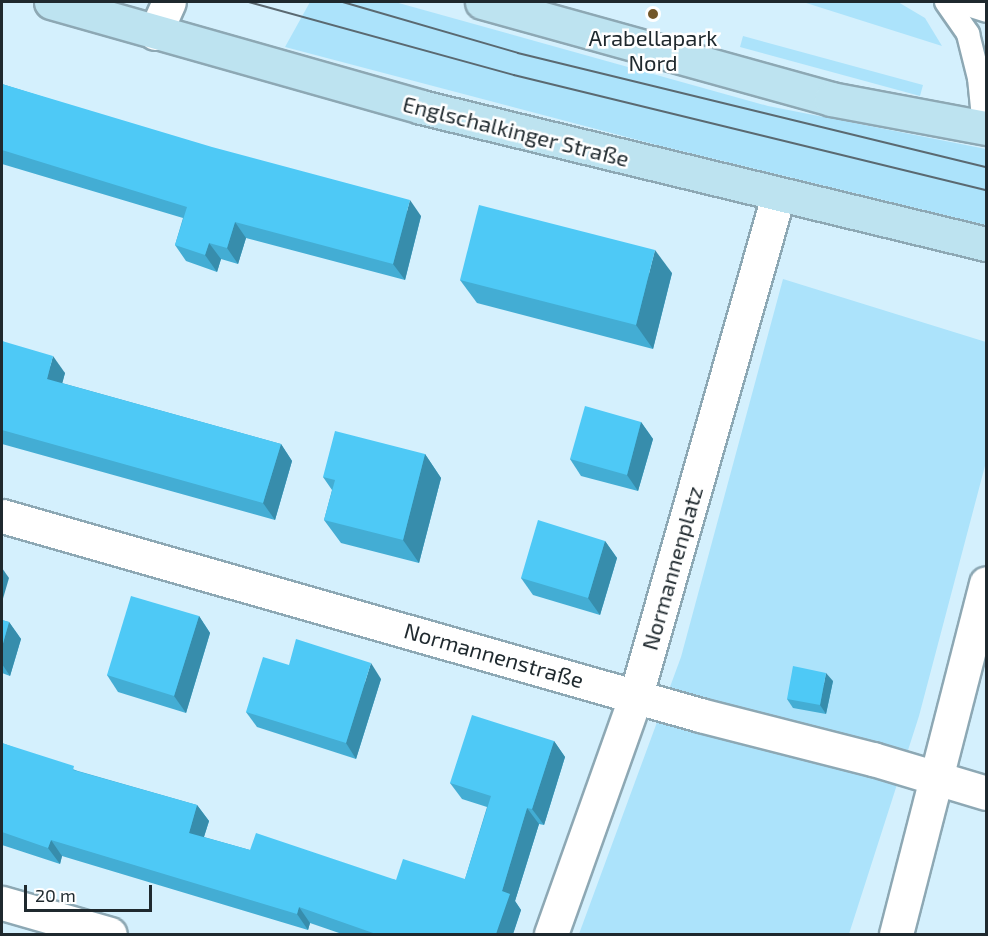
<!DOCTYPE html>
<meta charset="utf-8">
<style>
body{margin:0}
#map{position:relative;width:988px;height:936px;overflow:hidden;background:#d4f0fd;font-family:"Exo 2",sans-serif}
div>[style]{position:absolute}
.green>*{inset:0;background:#ace3fb}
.roads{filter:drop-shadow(2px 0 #8da8b4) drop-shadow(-2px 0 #8da8b4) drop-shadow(0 2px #8da8b4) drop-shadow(0 -2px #8da8b4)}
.service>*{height:22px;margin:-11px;padding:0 11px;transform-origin:11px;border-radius:11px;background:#fff}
.minor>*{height:33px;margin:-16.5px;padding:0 16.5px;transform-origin:16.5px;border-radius:16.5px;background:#fff}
.secondary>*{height:33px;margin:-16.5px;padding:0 16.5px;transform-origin:16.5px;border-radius:16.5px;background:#bde3f0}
.tram>*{height:1.5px;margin:-0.75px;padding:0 0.75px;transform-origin:0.75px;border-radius:0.75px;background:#5a6971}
.wall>*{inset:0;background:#43add4}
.shaded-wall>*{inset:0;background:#378dac}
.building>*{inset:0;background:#4ec9f6}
.dots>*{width:16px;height:16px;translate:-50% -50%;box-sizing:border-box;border:3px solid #fff;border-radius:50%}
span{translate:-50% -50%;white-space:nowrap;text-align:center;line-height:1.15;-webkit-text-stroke:5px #fff;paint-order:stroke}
.poi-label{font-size:22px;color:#1f292e}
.street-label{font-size:22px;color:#1f292e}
.frame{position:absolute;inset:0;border:3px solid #1f292e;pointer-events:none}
.scale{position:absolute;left:24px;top:885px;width:128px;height:27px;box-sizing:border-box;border:3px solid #1f292e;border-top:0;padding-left:8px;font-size:18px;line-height:21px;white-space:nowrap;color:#1f292e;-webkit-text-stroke:4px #fff;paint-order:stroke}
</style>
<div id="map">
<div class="green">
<i style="clip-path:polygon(310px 2px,395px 2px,768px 106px,986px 149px,986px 225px,657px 145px,285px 47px)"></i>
<i style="clip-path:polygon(803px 2px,898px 2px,925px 18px,942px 46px)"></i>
<i style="clip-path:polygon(743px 36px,923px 85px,920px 96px,740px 47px)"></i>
<i style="clip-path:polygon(783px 279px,986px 342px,986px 462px,919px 716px,849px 934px,579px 934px,681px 657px)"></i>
</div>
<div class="roads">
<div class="service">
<i style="left:946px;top:2px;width:39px;rotate:55deg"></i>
<i style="left:968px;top:34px;width:45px;rotate:76deg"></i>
<i style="left:979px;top:78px;width:49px;rotate:84.2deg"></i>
<i style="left:959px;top:2px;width:28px;rotate:18deg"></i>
</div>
<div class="minor">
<i style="left:155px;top:33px;width:34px;rotate:-66deg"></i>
<i style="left:2px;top:516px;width:726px;rotate:15.91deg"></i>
<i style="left:700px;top:715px;width:179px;rotate:14.3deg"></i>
<i style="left:873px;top:759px;width:118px;rotate:16.7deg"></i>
<i style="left:2px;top:903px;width:112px;rotate:16deg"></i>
<i style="left:551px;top:934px;width:254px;rotate:-70.4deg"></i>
<i style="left:636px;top:695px;width:519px;rotate:-74.12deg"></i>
<i style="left:896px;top:934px;width:362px;rotate:-75.6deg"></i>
</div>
<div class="secondary">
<i style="left:51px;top:2px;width:385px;rotate:15.8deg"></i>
<i style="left:421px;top:107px;width:581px;rotate:13.63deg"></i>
<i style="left:482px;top:2px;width:362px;rotate:15.5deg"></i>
<i style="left:831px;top:99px;width:158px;rotate:10.6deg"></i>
</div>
</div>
<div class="tram">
<i style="left:249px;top:2px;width:275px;rotate:15.4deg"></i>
<i style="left:514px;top:75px;width:486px;rotate:13.7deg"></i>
<i style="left:343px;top:2px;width:182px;rotate:16.2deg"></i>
<i style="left:518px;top:53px;width:482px;rotate:13.7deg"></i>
</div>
<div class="wall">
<i style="clip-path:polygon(2px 84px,421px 216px,405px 280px,246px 238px,238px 264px,221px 259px,217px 272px,186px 261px,175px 245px,183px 218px,2px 164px)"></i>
<i style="clip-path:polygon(672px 273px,653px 349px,477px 303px,460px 280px)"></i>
<i style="clip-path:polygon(2px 341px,65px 373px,62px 383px,281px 444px,292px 461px,275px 520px,2px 444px)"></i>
<i style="clip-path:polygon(641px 422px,653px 439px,638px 491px,581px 476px,570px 459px)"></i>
<i style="clip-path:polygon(425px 454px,441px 478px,419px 563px,341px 543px,324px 520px,332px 490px,323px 477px)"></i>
<i style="clip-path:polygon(605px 541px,617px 558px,600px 615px,533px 595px,521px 578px)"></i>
<i style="clip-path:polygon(199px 616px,210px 633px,186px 713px,118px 692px,107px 675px)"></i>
<i style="clip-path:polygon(2px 620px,9px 622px,21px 639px,10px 676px,2px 673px)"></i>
<i style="clip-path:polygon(381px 679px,356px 759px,257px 727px,246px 712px)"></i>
<i style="clip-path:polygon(833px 681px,826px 714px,793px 708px,787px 699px)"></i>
<i style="clip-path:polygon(554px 741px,565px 757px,544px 825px,539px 824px,515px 901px,521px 910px,513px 934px,342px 934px,310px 923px,308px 930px,62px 856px,60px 864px,2px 845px,2px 743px,78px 771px,197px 805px,209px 821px,204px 837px,250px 850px,396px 880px,465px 879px,487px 807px,462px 799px,450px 783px)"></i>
</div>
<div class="shaded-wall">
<i style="clip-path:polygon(410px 200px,421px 216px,405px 280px,393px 264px)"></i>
<i style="clip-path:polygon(235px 222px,246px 238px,238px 264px,227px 248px)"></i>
<i style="clip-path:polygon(209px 243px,221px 259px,217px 272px,205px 255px)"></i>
<i style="clip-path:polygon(655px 250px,672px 273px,653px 349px,636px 325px)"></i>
<i style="clip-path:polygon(53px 356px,65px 373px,59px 396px,47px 379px)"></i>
<i style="clip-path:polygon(641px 422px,653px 439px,638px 491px,627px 475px)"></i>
<i style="clip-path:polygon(281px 444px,292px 461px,275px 520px,263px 503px)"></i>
<i style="clip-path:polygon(425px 454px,441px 478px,419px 563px,403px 540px)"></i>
<i style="clip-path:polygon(605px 541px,617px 558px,600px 615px,588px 598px)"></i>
<i style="clip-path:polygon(2px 568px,9px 578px,2px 602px)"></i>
<i style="clip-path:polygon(199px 616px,210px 633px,186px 713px,174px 696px)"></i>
<i style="clip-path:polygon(9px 622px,21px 639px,10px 676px,2px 664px,2px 647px)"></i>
<i style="clip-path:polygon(371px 663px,381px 679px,356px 759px,346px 743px)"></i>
<i style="clip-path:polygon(826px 673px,833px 681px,826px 714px,820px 705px)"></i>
<i style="clip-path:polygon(554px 741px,565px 757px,544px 825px,532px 809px)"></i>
<i style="clip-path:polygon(197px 805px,209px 821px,200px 849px,189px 833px)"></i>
<i style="clip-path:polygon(527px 808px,539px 824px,515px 901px,521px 910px,513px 934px,496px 934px,502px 891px)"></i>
<i style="clip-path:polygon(51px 840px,62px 856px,60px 864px,48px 848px)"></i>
<i style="clip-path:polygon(299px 907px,310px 923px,308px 930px,297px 914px)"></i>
</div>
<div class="building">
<i style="clip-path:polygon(2px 84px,212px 147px,410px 200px,393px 264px,235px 222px,227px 248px,209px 243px,205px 255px,175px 245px,187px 207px,2px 150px)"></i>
<i style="clip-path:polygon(479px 205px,655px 250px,636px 325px,460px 280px)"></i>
<i style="clip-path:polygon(2px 341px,53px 356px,47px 379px,281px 444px,263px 503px,2px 430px)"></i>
<i style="clip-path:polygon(585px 406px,641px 422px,627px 475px,570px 459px)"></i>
<i style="clip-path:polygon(335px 431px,425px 454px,403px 540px,324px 520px,335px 480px,323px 477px)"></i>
<i style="clip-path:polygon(538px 520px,605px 541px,588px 598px,521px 578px)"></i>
<i style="clip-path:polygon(131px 596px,199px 616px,174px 696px,107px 675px)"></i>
<i style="clip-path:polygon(2px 620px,9px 622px,2px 647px)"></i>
<i style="clip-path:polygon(296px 639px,371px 663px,346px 743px,246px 712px,263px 657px,289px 665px)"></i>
<i style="clip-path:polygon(793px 666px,826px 673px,820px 705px,787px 699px)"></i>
<i style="clip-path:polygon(472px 715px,554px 741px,532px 809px,527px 808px,502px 891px,510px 894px,496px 934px,376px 934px,299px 907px,297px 914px,51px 840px,48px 848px,2px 832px,2px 743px,74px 766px,73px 770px,197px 805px,189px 833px,250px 850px,256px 833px,396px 880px,403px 859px,465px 879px,491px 796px,450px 783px)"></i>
</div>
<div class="dots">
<i style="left:653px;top:14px;background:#73572a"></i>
</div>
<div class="poi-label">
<span style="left:653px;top:50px">Arabellapark<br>Nord</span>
</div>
<div class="street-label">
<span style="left:516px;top:131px;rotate:14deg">Englschalkinger Straße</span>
<span style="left:672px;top:568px;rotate:-74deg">Normannenplatz</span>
<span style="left:494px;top:655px;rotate:16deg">Normannenstraße</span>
</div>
<div class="frame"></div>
<div class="scale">20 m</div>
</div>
